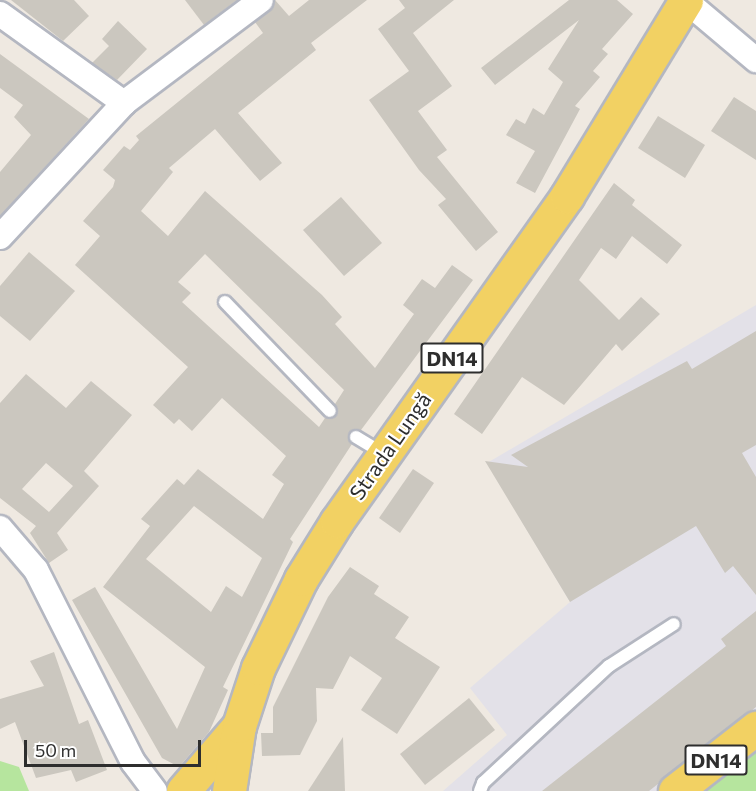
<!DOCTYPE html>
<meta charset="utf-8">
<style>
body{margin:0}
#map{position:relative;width:756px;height:791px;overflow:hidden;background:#efe9e1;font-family:Commissioner,sans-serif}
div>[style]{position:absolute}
.industrial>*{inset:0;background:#e3e1e8}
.green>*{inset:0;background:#b6e59e}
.building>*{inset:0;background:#cbc7bf}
.roads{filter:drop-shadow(2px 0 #b4b7c1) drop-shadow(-2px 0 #b4b7c1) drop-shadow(0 2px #b4b7c1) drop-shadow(0 -2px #b4b7c1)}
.service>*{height:12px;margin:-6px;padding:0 6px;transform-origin:6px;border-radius:6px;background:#fff}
.minor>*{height:24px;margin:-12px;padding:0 12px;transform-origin:12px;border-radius:12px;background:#fff}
.primary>*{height:33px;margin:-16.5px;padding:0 16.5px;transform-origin:16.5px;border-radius:16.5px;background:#f2d163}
span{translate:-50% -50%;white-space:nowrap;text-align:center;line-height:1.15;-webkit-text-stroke:4.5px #fff;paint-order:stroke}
.shield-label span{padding:2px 4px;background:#fff;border:2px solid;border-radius:4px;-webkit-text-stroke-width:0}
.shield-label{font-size:20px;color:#2e2e2e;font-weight:700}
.street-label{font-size:21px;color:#2e2e2e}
.scale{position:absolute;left:24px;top:740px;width:177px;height:27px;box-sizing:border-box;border:3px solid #2e2e2e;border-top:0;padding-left:8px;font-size:18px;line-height:21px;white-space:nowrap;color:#2e2e2e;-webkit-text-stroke:4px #fff;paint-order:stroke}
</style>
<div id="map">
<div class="industrial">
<i style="clip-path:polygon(756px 305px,756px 712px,657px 791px,443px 791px,507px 735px,470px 688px,570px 602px,487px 463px)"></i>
</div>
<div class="green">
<i style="clip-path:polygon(756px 746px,756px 791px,700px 791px)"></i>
<i style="clip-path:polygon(0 761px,19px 767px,29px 791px,0 791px)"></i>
</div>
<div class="building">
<i style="clip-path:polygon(11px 0,74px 0,89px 16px,63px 41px)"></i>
<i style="clip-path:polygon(185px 0,237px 0,204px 25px)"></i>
<i style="clip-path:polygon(evenodd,275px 0,289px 16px,309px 0,367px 0,311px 43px,316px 50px,238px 113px,282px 163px,260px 181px,215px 129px,169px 168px,173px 172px,141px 211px,168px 236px,205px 191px,322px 295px,342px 317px,335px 324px,375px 368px,414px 314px,403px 305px,422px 279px,435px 288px,452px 265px,473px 280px,361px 430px,349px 432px,352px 444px,290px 539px,293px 542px,223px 687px,228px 690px,209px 732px,179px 767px,162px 758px,72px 600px,95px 587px,177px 729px,205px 667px,103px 587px,150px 526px,141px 519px,177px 479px,184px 485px,198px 469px,263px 519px,284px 484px,272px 475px,286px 456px,222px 398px,192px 431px,179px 419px,174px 424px,153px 405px,188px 367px,75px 265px,100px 236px,83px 221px,113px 187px,115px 180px,103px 170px,124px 146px,130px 150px,139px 140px,136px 136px,263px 33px,255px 22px,270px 11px,275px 0,205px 254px,344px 390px,335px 404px,335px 417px,325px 418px,319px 427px,182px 302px,191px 293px,178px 282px,205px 254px,275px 0,194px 506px,262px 558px,242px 597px,226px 586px,211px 612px,146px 559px,194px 506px)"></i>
<i style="clip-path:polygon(399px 0,454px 0,413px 33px,452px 86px,418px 111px,447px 150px,437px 157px,498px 232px,476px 251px,438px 205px,446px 199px,419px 170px,369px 100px,409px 71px,378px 29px,405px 8px)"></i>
<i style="clip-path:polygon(569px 0,617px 0,633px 14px,602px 49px,608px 54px,593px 71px,600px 77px,575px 106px,580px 109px,535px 193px,516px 183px,535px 151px,506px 135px,516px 119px,525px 124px,533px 108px,544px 115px,563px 82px,548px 69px,579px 20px,495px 85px,481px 68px)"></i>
<i style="clip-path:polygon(118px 21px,147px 49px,117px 80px,92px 63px,109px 46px,102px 39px)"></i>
<i style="clip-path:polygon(0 54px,89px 119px,0 216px,0 172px,31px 135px,14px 117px,23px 105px,0 88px)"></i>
<i style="clip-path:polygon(734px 97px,756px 111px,756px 160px,711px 131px)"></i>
<i style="clip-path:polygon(658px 116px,705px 145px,685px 178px,638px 148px)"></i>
<i style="clip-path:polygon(614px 183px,635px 200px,632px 205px,682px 245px,667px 264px,632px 236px,616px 259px,601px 248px,579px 280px,619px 320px,641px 297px,660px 314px,622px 351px,616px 344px,564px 405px,522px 377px,482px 434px,454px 414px)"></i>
<i style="clip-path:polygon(341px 197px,382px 243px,344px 276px,303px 230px)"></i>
<i style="clip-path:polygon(29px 252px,75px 291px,30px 341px,0 316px,0 286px)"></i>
<i style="clip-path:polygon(756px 331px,756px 445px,742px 453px,756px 477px,756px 595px,733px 566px,725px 573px,696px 526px,570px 602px,485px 461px,528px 467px,511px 455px,687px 361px,692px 369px)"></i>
<i style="clip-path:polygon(evenodd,26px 374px,66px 408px,91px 381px,132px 415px,84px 471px,99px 486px,57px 533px,68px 550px,49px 563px,30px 533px,36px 526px,0 498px,0 403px,26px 374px,46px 463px,73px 486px,49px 512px,22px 489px,46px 463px)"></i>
<i style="clip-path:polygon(413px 469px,434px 483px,400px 533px,379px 518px)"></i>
<i style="clip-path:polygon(350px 567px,379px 586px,374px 594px,409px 617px,395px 638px,440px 667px,397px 734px,361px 710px,382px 678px,350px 656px,333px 689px,316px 688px,317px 721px,300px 755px,262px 756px,261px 733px,273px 733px,273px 707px,328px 597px)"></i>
<i style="clip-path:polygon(756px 611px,756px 707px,649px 791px,542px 791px,726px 646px,721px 639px)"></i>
<i style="clip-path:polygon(54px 652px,79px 724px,88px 720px,107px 770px,76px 782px,71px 770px,36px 778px,15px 722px,0 729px,0 699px,44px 686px,30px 661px)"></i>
<i style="clip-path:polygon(469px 698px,495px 730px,425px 785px,400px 754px)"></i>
<i style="clip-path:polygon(343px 737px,345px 791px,308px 791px)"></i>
</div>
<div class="roads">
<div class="service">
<i style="left:225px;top:302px;width:151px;rotate:46.1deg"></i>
<i style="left:356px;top:437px;width:31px;rotate:31deg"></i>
<i style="left:480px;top:791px;width:9px;rotate:-69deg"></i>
<i style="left:483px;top:783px;width:172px;rotate:-42.9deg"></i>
<i style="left:609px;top:666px;width:77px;rotate:-32.9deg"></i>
</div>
<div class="minor">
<i style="left:686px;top:1px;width:92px;rotate:40.1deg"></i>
<i style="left:0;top:14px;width:153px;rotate:35.7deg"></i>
<i style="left:0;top:237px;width:183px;rotate:-47.2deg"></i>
<i style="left:124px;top:103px;width:171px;rotate:-36.9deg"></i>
<i style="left:0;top:528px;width:55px;rotate:49.4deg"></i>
<i style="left:36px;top:570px;width:215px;rotate:63.2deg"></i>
<i style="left:133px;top:762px;width:36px;rotate:53deg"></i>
</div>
<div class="primary">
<i style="left:183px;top:791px;width:86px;rotate:-49.3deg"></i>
<i style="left:229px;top:791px;width:66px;rotate:-81.3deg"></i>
<i style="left:239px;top:726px;width:61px;rotate:-71.9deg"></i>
<i style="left:258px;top:668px;width:99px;rotate:-64.2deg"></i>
<i style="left:301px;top:579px;width:68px;rotate:-58.2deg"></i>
<i style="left:337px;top:521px;width:398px;rotate:-54.7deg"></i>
<i style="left:567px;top:196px;width:229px;rotate:-58.7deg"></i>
<i style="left:675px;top:791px;width:103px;rotate:-37.9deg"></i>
</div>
</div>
<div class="shield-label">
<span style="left:452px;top:358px">DN14</span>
<span style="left:716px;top:760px">DN14</span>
</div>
<div class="street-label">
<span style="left:390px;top:446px;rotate:-55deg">Strada Lungă</span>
</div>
<div class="scale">50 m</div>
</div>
